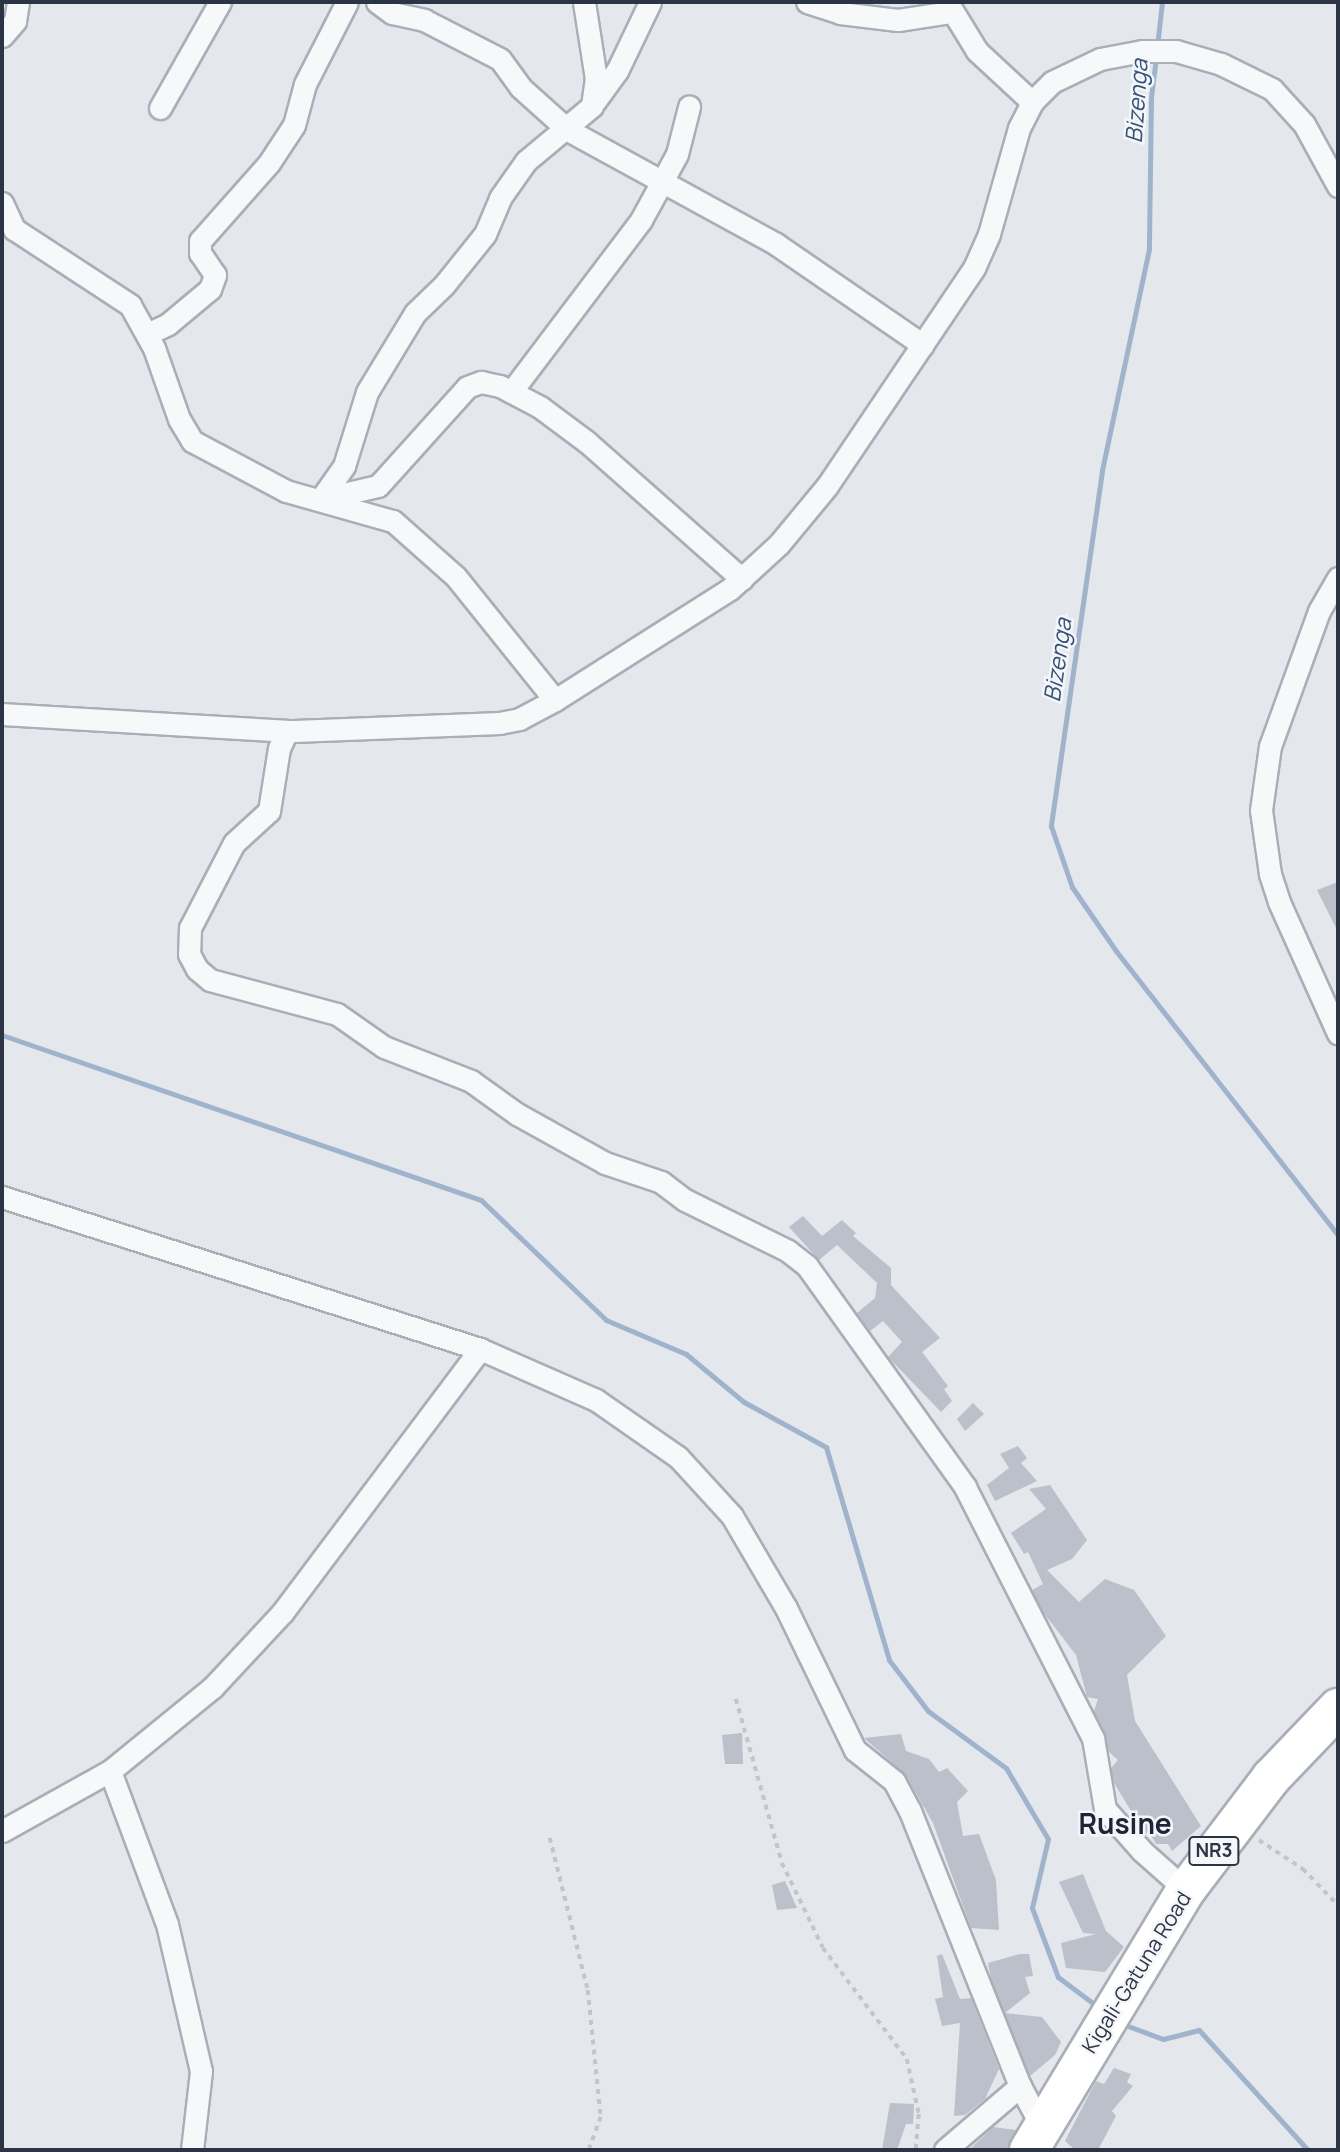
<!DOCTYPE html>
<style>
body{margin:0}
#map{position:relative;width:1340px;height:2152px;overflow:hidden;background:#e4e7ec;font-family:Manrope,sans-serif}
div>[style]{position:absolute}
.stream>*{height:5px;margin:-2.5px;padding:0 2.5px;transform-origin:2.5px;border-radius:2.5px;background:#9fb4cc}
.building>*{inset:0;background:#bbc0ca}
.path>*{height:3.5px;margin-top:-1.75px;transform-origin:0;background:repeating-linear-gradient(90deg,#c2c5cb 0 5px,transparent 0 10px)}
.roads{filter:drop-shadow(2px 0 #a9aeb7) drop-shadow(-2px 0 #a9aeb7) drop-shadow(0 2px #a9aeb7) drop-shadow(0 -2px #a9aeb7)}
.street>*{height:21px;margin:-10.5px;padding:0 10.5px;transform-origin:10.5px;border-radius:10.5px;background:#f7f8fa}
.highway>*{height:38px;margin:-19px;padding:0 19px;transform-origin:19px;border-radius:19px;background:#fff}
span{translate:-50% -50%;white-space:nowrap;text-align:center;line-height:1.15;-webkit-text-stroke:5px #f4f6f9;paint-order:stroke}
.shield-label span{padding:2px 5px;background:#f4f6f9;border:2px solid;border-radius:5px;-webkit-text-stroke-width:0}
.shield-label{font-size:19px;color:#2b3445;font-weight:700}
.street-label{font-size:21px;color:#2b3445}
.water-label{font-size:23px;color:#34527a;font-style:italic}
.district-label{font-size:28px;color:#1d2536;font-weight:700}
.frame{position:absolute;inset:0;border:4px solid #2b3445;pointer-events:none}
</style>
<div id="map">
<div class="stream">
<i style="left:1157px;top:47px;width:45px;rotate:-83.7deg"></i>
<i style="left:1156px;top:57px;width:40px;rotate:97.1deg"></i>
<i style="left:1151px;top:97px;width:152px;rotate:90.8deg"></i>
<i style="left:1149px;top:249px;width:227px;rotate:102deg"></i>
<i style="left:1102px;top:471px;width:359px;rotate:98.2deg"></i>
<i style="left:1051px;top:826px;width:65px;rotate:71deg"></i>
<i style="left:1072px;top:887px;width:78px;rotate:55.5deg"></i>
<i style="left:1116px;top:951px;width:360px;rotate:52deg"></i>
<i style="left:2px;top:1035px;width:507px;rotate:19.01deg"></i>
<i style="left:481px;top:1200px;width:173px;rotate:43.8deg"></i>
<i style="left:606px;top:1320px;width:87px;rotate:23deg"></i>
<i style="left:686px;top:1354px;width:75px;rotate:39.6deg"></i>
<i style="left:744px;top:1402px;width:94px;rotate:28.8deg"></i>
<i style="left:826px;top:1447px;width:222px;rotate:73.5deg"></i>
<i style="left:889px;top:1660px;width:64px;rotate:52.6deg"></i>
<i style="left:928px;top:1711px;width:97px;rotate:36.2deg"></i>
<i style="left:1006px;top:1768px;width:82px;rotate:59.4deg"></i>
<i style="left:1048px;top:1839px;width:71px;rotate:103.1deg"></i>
<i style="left:1032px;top:1908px;width:74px;rotate:69.4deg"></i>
<i style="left:1058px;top:1977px;width:50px;rotate:36.9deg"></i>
<i style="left:1120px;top:2023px;width:46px;rotate:20.4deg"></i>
<i style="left:1163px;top:2039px;width:37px;rotate:-14deg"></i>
<i style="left:1199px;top:2030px;width:162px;rotate:47.8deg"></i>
</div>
<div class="building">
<i style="clip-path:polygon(1338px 882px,1338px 932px,1317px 890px)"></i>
<i style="clip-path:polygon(803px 1216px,822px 1236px,842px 1220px,856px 1233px,853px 1236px,891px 1268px,891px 1285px,940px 1338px,922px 1352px,948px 1386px,944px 1389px,952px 1401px,941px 1412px,888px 1357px,902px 1342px,883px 1321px,870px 1331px,857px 1313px,875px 1298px,877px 1283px,837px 1245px,819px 1260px,789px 1227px)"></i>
<i style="clip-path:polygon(973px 1403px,984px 1414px,965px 1431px,957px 1419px)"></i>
<i style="clip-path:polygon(1018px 1446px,1027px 1458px,1021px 1463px,1037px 1481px,995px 1501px,987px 1485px,1009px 1468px,1000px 1454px)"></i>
<i style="clip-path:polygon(1050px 1485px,1087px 1540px,1072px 1559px,1047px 1570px,1079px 1602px,1105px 1579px,1134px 1590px,1166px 1636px,1127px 1675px,1135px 1721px,1201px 1826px,1172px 1851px,1168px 1844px,1156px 1844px,1149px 1832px,1145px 1834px,1114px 1783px,1111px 1768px,1118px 1760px,1109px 1752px,1094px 1711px,1098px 1699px,1087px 1697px,1076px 1655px,1043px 1612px,1032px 1590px,1043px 1584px,1028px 1552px,1024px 1554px,1011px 1533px,1046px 1509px,1029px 1489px)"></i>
<i style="clip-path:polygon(742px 1733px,743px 1764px,725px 1764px,722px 1735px)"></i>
<i style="clip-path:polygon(901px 1734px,906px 1751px,929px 1759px,939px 1772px,947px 1768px,968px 1791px,957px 1802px,963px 1836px,979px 1834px,996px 1880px,999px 1930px,971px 1928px,933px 1823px,905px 1774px,864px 1738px)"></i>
<i style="clip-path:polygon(1083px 1874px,1106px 1931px,1124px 1947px,1105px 1972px,1066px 1968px,1061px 1943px,1096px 1934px,1083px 1933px,1059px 1882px)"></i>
<i style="clip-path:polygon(785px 1881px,797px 1908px,777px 1910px,772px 1885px)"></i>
<i style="clip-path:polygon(942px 1954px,960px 1999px,971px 1998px,999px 2069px,985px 2099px,965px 2115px,954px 2116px,960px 2023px,942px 2026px,935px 1999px,943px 1997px,937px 1956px)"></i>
<i style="clip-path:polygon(1020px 1954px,1029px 1954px,1033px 1976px,1025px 1977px,1030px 1993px,1005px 2013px,1042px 2017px,1061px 2042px,1055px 2055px,1030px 2076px,991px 1979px,988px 1963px)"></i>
<i style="clip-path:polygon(1114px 2068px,1131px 2074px,1127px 2082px,1133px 2086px,1112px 2111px,1116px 2116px,1098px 2150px,1075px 2150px,1065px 2141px,1096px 2081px,1104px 2084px)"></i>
<i style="clip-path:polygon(890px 2103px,914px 2104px,913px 2124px,906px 2124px,897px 2150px,882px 2150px)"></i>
<i style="clip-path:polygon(993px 2127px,1016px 2130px,1007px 2150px,969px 2150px)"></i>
</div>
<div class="path">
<i style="left:736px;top:1699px;width:170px;rotate:74.3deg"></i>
<i style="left:782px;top:1863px;width:94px;rotate:64.2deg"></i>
<i style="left:823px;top:1948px;width:139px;rotate:52.9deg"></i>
<i style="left:907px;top:2059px;width:56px;rotate:77.7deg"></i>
<i style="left:919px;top:2114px;width:36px;rotate:95deg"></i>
<i style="left:550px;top:1838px;width:157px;rotate:76deg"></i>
<i style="left:588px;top:1990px;width:128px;rotate:84.2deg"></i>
<i style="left:601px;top:2117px;width:35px;rotate:110deg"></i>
<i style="left:1259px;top:1840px;width:53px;rotate:33.4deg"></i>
<i style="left:1303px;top:1869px;width:50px;rotate:45.8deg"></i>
</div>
<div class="roads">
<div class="street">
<i style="left:377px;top:2px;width:19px;rotate:36deg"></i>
<i style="left:392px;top:13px;width:33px;rotate:12deg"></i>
<i style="left:424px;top:20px;width:85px;rotate:27.2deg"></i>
<i style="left:500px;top:59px;width:34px;rotate:54deg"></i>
<i style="left:520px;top:87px;width:64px;rotate:41.9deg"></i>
<i style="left:568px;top:130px;width:237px;rotate:28.7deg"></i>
<i style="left:776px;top:244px;width:178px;rotate:34.5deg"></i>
<i style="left:807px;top:2px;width:35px;rotate:18deg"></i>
<i style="left:840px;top:13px;width:58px;rotate:6.9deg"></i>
<i style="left:898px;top:20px;width:54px;rotate:-8.6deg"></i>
<i style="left:947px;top:2px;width:57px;rotate:58.5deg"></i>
<i style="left:977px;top:51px;width:75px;rotate:42.8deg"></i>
<i style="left:2px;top:36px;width:20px;rotate:-49deg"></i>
<i style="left:15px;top:21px;width:19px;rotate:-81deg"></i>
<i style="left:595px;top:101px;width:37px;rotate:-54deg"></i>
<i style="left:617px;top:71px;width:76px;rotate:-64.4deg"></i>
<i style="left:160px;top:108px;width:122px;rotate:-60.5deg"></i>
<i style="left:2px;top:203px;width:29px;rotate:65deg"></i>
<i style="left:14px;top:229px;width:139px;rotate:33.2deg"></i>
<i style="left:130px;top:305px;width:49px;rotate:60.8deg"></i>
<i style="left:154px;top:348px;width:75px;rotate:70.6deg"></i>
<i style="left:179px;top:419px;width:26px;rotate:59deg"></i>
<i style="left:192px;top:441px;width:106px;rotate:28deg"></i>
<i style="left:286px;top:491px;width:111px;rotate:15.7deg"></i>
<i style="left:393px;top:521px;width:84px;rotate:41.6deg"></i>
<i style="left:456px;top:577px;width:158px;rotate:51.2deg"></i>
<i style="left:555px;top:700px;width:40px;rotate:152deg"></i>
<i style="left:520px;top:719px;width:20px;rotate:169deg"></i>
<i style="left:500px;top:723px;width:213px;rotate:177.8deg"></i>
<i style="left:287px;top:731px;width:19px;rotate:115deg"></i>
<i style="left:279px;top:748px;width:64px;rotate:99deg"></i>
<i style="left:269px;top:811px;width:47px;rotate:137.6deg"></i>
<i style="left:234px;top:843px;width:96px;rotate:117.4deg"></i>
<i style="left:190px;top:928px;width:26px;rotate:92deg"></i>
<i style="left:189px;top:954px;width:17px;rotate:62deg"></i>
<i style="left:197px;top:969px;width:17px;rotate:40deg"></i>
<i style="left:210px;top:980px;width:131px;rotate:15deg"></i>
<i style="left:337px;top:1014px;width:57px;rotate:35.1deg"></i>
<i style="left:384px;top:1047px;width:93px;rotate:21.3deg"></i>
<i style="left:471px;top:1081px;width:57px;rotate:35.7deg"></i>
<i style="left:517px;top:1114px;width:101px;rotate:29.1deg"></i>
<i style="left:605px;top:1163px;width:59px;rotate:18.7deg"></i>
<i style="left:661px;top:1182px;width:30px;rotate:37deg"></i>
<i style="left:685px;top:1200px;width:115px;rotate:26.3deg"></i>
<i style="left:788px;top:1251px;width:24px;rotate:38deg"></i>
<i style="left:807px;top:1266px;width:272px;rotate:54.4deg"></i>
<i style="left:965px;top:1487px;width:282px;rotate:63deg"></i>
<i style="left:1093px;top:1738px;width:72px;rotate:80.4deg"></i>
<i style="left:1105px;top:1809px;width:56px;rotate:48.6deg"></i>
<i style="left:1142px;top:1851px;width:59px;rotate:41.6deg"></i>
<i style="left:147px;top:334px;width:23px;rotate:-25deg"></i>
<i style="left:168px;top:324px;width:55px;rotate:-39.8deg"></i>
<i style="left:210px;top:289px;width:15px;rotate:-70deg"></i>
<i style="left:215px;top:275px;width:27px;rotate:-124deg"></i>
<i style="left:200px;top:253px;width:12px;rotate:-90deg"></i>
<i style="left:200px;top:241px;width:104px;rotate:-48.5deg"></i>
<i style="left:269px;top:163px;width:45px;rotate:-56.7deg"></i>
<i style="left:294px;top:125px;width:42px;rotate:-75deg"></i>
<i style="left:305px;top:84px;width:92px;rotate:-62.9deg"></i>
<i style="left:511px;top:392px;width:216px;rotate:-52.9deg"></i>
<i style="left:641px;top:220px;width:75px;rotate:-61.4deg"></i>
<i style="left:677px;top:154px;width:49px;rotate:-75.7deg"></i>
<i style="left:322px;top:499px;width:57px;rotate:-13.1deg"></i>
<i style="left:378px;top:486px;width:133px;rotate:-48deg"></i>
<i style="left:467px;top:387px;width:15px;rotate:-20deg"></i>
<i style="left:481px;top:382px;width:19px;rotate:12deg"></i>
<i style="left:500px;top:386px;width:45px;rotate:27.7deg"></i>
<i style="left:540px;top:407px;width:59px;rotate:36.7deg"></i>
<i style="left:587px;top:442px;width:207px;rotate:41.5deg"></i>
<i style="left:320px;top:500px;width:42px;rotate:-54.8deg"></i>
<i style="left:344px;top:466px;width:77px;rotate:-72.7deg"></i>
<i style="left:367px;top:392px;width:92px;rotate:-58.7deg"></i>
<i style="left:415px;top:313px;width:40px;rotate:-44deg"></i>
<i style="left:444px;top:285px;width:65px;rotate:-51.2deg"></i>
<i style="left:485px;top:234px;width:39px;rotate:-67deg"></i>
<i style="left:500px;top:198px;width:45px;rotate:-54.9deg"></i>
<i style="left:526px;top:161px;width:86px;rotate:-39.8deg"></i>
<i style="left:592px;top:106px;width:27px;rotate:-82deg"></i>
<i style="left:596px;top:79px;width:78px;rotate:-98.9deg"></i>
<i style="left:1338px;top:578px;width:38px;rotate:120deg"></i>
<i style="left:1319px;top:611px;width:144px;rotate:109.9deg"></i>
<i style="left:1270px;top:746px;width:65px;rotate:98deg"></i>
<i style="left:1261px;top:810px;width:65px;rotate:82deg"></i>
<i style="left:1270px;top:874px;width:29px;rotate:72deg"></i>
<i style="left:1279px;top:902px;width:144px;rotate:65.8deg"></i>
<i style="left:555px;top:700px;width:207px;rotate:-32.4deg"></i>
<i style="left:730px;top:589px;width:67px;rotate:-42.6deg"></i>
<i style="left:779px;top:544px;width:75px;rotate:-50.4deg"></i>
<i style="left:827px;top:486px;width:263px;rotate:-56deg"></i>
<i style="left:974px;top:268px;width:37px;rotate:-66deg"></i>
<i style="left:989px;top:234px;width:110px;rotate:-74.2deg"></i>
<i style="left:1019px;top:128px;width:29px;rotate:-63deg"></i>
<i style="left:1032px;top:102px;width:28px;rotate:-45deg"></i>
<i style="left:1052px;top:82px;width:53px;rotate:-25.6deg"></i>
<i style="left:1100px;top:59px;width:43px;rotate:-10.8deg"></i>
<i style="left:1142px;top:51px;width:34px"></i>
<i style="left:1176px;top:51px;width:47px;rotate:16.1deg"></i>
<i style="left:1221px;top:64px;width:57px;rotate:26.1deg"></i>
<i style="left:1272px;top:89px;width:47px;rotate:47.6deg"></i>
<i style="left:1304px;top:124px;width:71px;rotate:61.3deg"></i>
<i style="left:2px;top:714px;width:286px;rotate:3.4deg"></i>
<i style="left:2px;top:1197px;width:502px;rotate:17.64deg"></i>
<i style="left:480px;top:1349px;width:127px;rotate:23.7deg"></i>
<i style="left:596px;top:1400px;width:100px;rotate:34.8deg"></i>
<i style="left:678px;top:1457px;width:80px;rotate:47.5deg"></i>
<i style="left:732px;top:1516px;width:107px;rotate:59.6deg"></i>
<i style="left:786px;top:1608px;width:158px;rotate:64.1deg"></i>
<i style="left:855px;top:1750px;width:50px;rotate:38.5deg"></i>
<i style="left:894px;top:1781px;width:34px;rotate:62deg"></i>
<i style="left:910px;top:1811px;width:296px;rotate:68.2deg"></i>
<i style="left:1020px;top:2086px;width:49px;rotate:61.9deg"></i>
<i style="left:110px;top:1771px;width:163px;rotate:69.6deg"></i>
<i style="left:167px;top:1924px;width:151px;rotate:77deg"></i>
<i style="left:201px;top:2071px;width:80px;rotate:96.5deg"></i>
<i style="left:2px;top:1831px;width:124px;rotate:-29.1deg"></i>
<i style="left:110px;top:1771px;width:133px;rotate:-39.2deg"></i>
<i style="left:213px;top:1687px;width:101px;rotate:-47deg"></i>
<i style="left:282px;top:1613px;width:330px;rotate:-53.1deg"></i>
<i style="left:945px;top:2150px;width:99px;rotate:-40.5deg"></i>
</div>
<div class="highway">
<i style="left:1029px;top:2150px;width:304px;rotate:-58.9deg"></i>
<i style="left:1186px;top:1890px;width:141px;rotate:-52.8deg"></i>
<i style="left:1271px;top:1778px;width:97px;rotate:-46.3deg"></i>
</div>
</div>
<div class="shield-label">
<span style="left:1214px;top:1851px">NR3</span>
</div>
<div class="street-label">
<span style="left:1136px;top:1972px;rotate:-58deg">Kigali-Gatuna Road</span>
</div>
<div class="water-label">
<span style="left:1136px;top:101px;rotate:-86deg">Bizenga</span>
<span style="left:1057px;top:660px;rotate:-82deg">Bizenga</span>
</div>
<div class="district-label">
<span style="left:1125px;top:1823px">Rusine</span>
</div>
<div class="frame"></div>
</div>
